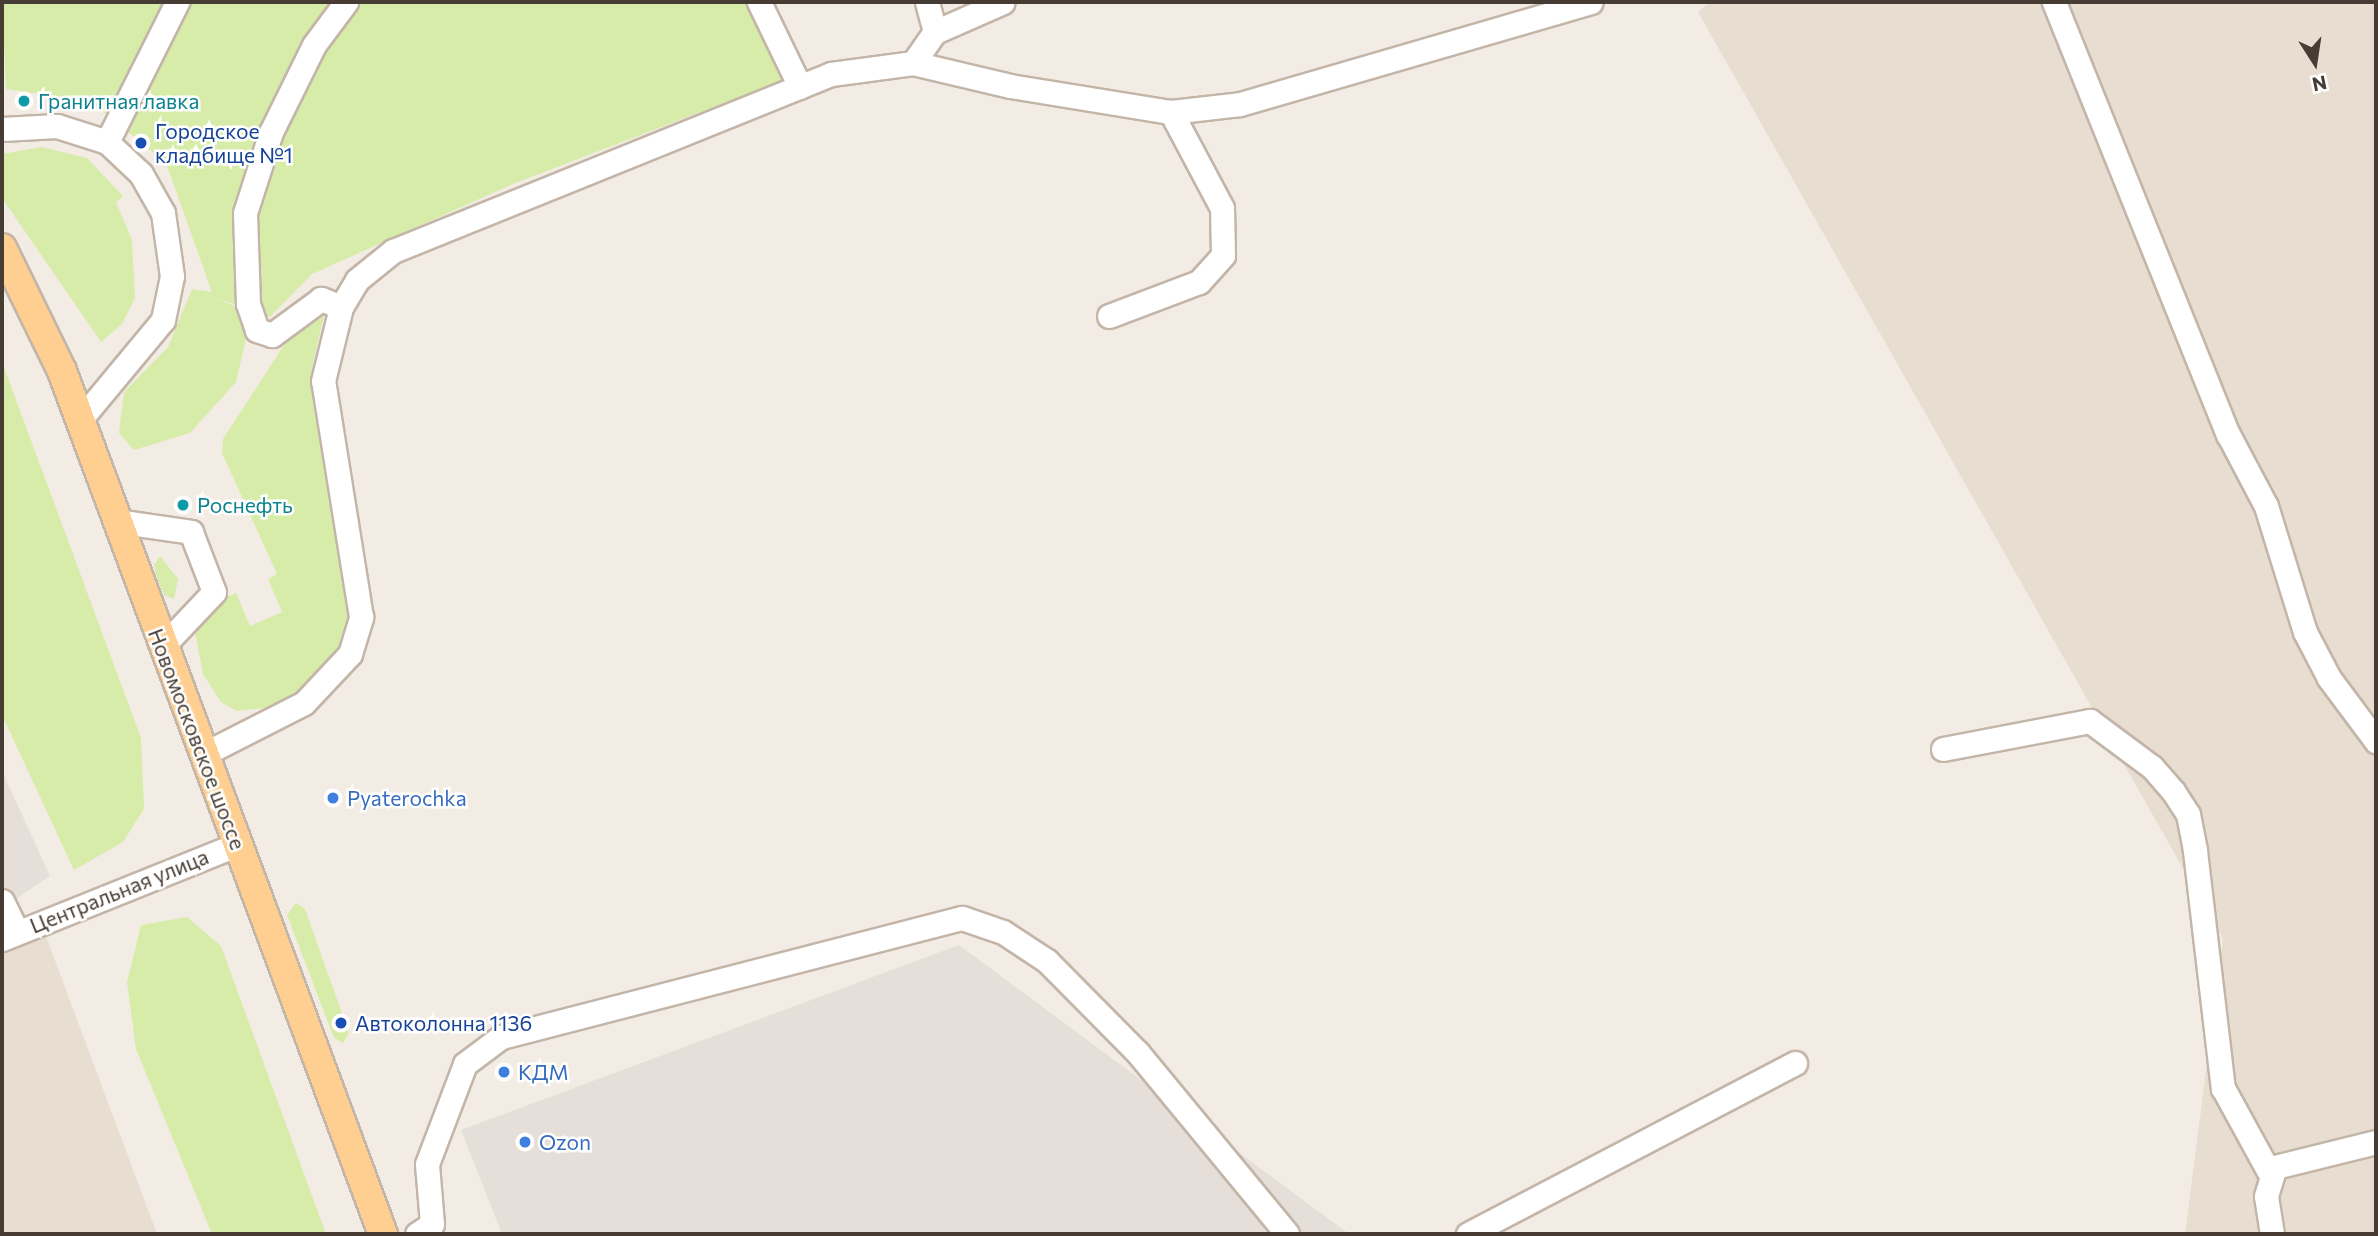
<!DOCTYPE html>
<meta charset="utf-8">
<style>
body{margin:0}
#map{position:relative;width:2378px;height:1236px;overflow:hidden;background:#f3ece4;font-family:Commissioner,sans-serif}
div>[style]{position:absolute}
.residential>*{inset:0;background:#e8ddd1}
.industrial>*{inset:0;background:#e5ded9}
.green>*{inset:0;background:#d7eca8}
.roads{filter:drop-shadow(2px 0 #c3b5a8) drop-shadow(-2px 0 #c3b5a8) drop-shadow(0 2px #c3b5a8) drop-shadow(0 -2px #c3b5a8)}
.minor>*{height:23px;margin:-11.5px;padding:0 11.5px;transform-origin:11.5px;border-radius:11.5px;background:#fff}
.major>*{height:28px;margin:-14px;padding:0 14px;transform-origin:14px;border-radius:14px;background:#ffcf91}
.dots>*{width:19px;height:19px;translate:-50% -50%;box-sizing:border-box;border:4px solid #fff;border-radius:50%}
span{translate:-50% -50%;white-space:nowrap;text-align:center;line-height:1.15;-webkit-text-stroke:5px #fff;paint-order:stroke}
.culture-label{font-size:21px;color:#0d838f}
.left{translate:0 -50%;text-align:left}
.transit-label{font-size:21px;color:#164399}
.street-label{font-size:21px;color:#463c33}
.shop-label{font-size:21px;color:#366cbe}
.frame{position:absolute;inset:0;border:4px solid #463c33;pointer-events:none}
.north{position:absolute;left:2280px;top:28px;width:70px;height:70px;-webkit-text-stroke:5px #fff;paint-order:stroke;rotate:168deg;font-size:19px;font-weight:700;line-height:28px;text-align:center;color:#463c33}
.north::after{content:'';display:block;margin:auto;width:24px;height:32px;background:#463c33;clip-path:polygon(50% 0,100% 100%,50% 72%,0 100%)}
</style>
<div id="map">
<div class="residential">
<i style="clip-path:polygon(1710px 2px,2376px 2px,2376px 1234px,2185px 1234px,2223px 939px,1698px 12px)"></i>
<i style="clip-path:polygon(44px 931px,157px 1234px,2px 1234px,2px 951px)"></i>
</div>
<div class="industrial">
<i style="clip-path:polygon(2px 771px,50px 876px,2px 908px)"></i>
<i style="clip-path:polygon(959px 945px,1349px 1234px,502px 1234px,461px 1130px)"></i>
</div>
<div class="green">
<i style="clip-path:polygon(2px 2px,772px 2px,804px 72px,513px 184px,312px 274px,270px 317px,214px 297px,246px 311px,250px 322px,236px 382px,190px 433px,134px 450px,119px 433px,124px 392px,168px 347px,192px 289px,212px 292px,166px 163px,90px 101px,6px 89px)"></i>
<i style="clip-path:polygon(42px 147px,87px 158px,123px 196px,116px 202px,132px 240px,135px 298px,122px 324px,101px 342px,2px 198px,2px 154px)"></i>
<i style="clip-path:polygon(327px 302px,311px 372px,313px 402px,350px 604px,347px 621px,335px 657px,308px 685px,273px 707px,237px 711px,221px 702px,203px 674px,194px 627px,209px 605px,236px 593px,250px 626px,282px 612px,268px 579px,277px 574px,222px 453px,223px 439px,295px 328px)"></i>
<i style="clip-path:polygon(2px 362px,141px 738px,144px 809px,123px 842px,74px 870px,2px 715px)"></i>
<i style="clip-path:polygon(160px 556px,178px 579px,174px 599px,164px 595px,157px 578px,154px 565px)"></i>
<i style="clip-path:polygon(296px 903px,305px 909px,349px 1033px,343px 1043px,334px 1038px,287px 915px)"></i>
<i style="clip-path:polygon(187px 917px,221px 946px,326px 1234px,212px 1234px,136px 1049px,127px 982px,141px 925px)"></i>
</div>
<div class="roads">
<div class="minor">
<i style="left:759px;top:2px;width:94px;rotate:64.2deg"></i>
<i style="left:2054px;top:2px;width:466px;rotate:68.1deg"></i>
<i style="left:2228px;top:434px;width:81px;rotate:62.2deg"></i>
<i style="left:2266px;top:506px;width:132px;rotate:72.8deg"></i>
<i style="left:2305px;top:632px;width:52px;rotate:62.4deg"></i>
<i style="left:2329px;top:678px;width:79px;rotate:53.3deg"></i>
<i style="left:935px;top:32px;width:74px;rotate:-23.8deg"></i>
<i style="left:913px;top:63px;width:38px;rotate:-55deg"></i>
<i style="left:935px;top:32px;width:31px;rotate:-105deg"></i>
<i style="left:2px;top:129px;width:55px;rotate:-3.1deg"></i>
<i style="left:57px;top:126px;width:52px;rotate:17.7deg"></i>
<i style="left:107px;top:142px;width:47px;rotate:43.3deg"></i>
<i style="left:141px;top:174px;width:45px;rotate:60.6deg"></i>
<i style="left:163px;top:213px;width:64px;rotate:81.9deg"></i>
<i style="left:172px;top:276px;width:45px;rotate:101.6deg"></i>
<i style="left:163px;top:320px;width:130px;rotate:129.7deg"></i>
<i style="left:107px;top:142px;width:157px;rotate:-63.4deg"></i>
<i style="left:341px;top:307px;width:22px;rotate:-158deg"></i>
<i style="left:321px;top:299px;width:61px;rotate:143.7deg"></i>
<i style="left:272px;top:335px;width:16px;rotate:-162deg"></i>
<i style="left:257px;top:330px;width:28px;rotate:-109deg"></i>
<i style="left:248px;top:304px;width:91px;rotate:-91.9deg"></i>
<i style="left:245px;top:213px;width:85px;rotate:-72.2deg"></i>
<i style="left:271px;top:132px;width:97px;rotate:-63.7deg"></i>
<i style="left:314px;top:45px;width:54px;rotate:-53.3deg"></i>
<i style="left:1109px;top:316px;width:96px;rotate:-20.7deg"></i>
<i style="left:1199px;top:282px;width:36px;rotate:-48deg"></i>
<i style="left:1223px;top:255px;width:47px;rotate:-91.2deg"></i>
<i style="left:1222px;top:208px;width:109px;rotate:-118deg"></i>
<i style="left:116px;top:521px;width:76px;rotate:8.3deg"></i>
<i style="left:191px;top:532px;width:64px;rotate:69deg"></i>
<i style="left:214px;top:592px;width:76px;rotate:133.4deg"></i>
<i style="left:1943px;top:749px;width:150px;rotate:-10.8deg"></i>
<i style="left:2090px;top:721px;width:77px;rotate:36.6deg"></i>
<i style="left:2152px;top:767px;width:32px;rotate:49deg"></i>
<i style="left:2173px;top:791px;width:27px;rotate:57deg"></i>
<i style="left:2188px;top:814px;width:38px;rotate:79deg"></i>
<i style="left:2195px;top:851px;width:239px;rotate:83.3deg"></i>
<i style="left:2223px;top:1088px;width:98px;rotate:61.3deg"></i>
<i style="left:202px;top:755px;width:114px;rotate:-27deg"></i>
<i style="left:304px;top:703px;width:67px;rotate:-46.8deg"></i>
<i style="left:350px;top:654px;width:39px;rotate:-73deg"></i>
<i style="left:361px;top:617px;width:239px;rotate:-99.1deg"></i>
<i style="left:323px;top:381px;width:76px;rotate:-76.3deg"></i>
<i style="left:341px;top:307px;width:31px;rotate:-59deg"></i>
<i style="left:357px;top:280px;width:46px;rotate:-38.9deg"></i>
<i style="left:393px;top:251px;width:472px;rotate:-22deg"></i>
<i style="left:831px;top:74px;width:83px;rotate:-7.6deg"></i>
<i style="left:913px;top:63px;width:100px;rotate:13.3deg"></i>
<i style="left:1010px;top:86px;width:163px;rotate:9.2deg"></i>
<i style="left:1171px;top:112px;width:69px;rotate:-6.6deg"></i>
<i style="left:1240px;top:104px;width:365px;rotate:-16.2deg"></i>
<i style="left:2px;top:901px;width:34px;rotate:64deg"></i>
<i style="left:2px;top:939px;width:252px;rotate:-21.9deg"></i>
<i style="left:417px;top:1234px;width:18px;rotate:-34deg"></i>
<i style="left:432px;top:1224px;width:60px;rotate:-94.8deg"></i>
<i style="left:427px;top:1164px;width:107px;rotate:-69.2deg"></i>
<i style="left:465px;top:1064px;width:45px;rotate:-36.9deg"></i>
<i style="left:501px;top:1037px;width:476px;rotate:-14.5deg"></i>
<i style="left:962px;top:918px;width:43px;rotate:18.9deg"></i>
<i style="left:1003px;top:932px;width:53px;rotate:33.4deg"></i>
<i style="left:1047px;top:961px;width:129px;rotate:45.3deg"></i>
<i style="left:1138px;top:1053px;width:234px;rotate:50.5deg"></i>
<i style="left:1468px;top:1234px;width:369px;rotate:-27.6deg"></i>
<i style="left:2272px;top:1234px;width:38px;rotate:-99deg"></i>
<i style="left:2266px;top:1196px;width:30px;rotate:-73deg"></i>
<i style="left:2275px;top:1167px;width:104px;rotate:-13.9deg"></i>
</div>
<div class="major">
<i style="left:2px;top:248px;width:137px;rotate:64deg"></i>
<i style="left:62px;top:371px;width:921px;rotate:69.6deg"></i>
</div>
</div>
<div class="dots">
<i style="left:24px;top:101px;background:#0f9aa8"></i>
<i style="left:141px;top:143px;background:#1a4fb4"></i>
<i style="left:183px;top:505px;background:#0f9aa8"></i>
<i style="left:333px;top:798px;background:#3f7fe0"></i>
<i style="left:341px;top:1023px;background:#1a4fb4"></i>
<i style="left:504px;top:1072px;background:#3f7fe0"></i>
<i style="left:525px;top:1142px;background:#3f7fe0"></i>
</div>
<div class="culture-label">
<span class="left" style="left:38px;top:101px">Гранитная лавка</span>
<span class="left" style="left:197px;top:505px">Роснефть</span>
</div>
<div class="transit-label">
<span class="left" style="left:155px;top:143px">Городское<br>кладбище №1</span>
<span class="left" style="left:355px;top:1023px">Автоколонна 1136</span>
</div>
<div class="street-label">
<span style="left:197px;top:739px;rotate:69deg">Новомосковское шоссе</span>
<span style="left:119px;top:891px;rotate:-22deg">Центральная улица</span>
</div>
<div class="shop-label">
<span class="left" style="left:347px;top:798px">Pyaterochka</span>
<span class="left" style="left:518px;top:1072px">КДМ</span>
<span class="left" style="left:539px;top:1142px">Ozon</span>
</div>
<div class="frame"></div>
<div class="north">N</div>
</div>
